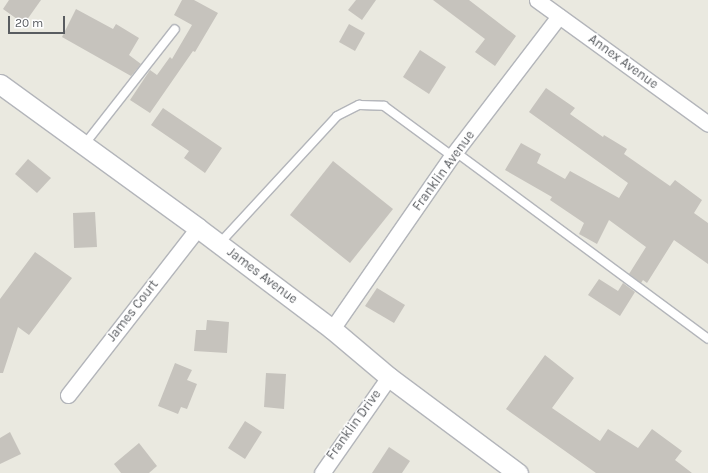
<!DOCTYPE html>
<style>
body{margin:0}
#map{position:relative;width:708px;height:473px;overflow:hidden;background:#eae9e0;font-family:Karla,sans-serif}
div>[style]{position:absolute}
.building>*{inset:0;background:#c6c3bd}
.roads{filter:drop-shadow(1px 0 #b3b5ba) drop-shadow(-1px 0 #b3b5ba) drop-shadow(0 1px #b3b5ba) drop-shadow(0 -1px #b3b5ba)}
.service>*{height:8px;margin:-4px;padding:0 4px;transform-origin:4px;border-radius:4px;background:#fff}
.minor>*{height:15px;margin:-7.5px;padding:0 7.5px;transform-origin:7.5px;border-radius:7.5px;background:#fff}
.tertiary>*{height:19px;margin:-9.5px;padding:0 9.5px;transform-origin:9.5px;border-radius:9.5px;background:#fff}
span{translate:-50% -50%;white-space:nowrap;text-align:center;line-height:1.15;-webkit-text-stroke:3px #fff;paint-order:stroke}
.street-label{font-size:13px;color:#595c60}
.scale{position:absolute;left:8px;top:16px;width:57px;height:18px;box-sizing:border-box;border:2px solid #595c60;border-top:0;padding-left:5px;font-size:12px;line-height:14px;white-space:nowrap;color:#595c60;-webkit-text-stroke:3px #fff;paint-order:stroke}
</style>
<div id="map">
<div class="building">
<i style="clip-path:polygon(9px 0,41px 0,24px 24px,3px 9px)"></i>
<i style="clip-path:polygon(182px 0,194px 0,218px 13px,195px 52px,193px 51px,150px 113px,130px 100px,150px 70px,157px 75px,170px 57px,172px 59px,192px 25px,174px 15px)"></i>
<i style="clip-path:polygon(356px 0,376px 0,362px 20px,348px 10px)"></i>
<i style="clip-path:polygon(433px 0,469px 0,516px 36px,495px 66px,475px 52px,485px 39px)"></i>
<i style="clip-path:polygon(76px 9px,113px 29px,116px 24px,139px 38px,129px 55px,141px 64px,131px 76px,62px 37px)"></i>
<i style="clip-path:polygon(349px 24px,365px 33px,355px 51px,339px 42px)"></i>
<i style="clip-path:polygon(420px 50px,446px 67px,429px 94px,403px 77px)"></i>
<i style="clip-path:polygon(546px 88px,575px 108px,570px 114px,603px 137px,604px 135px,627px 149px,624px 154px,670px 186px,675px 180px,702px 200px,694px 213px,708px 223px,708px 264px,674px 240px,647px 283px,643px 280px,641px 283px,629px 274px,646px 247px,609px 220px,597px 244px,579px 234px,584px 223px,550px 200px,552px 197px,505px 170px,521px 143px,541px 154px,537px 163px,565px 179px,570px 171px,619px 198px,628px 183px,529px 112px)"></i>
<i style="clip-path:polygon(163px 108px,222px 148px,205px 173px,184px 158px,189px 151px,151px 125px)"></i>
<i style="clip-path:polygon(28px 159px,51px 178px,37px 193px,15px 174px)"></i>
<i style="clip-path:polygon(333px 161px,393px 209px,350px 263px,290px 215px)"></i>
<i style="clip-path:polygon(95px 212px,97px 247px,74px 248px,73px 213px)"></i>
<i style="clip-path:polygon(35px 252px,72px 278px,29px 335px,18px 327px,3px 373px,0 373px,0 299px)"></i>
<i style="clip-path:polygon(599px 279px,618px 291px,623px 283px,635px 292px,620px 316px,588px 295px)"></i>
<i style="clip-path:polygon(377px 288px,405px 305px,394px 323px,365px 306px)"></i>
<i style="clip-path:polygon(207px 320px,229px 322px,227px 353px,194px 351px,196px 330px,206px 330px)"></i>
<i style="clip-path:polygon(545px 355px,574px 378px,552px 408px,600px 441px,608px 429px,638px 448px,652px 429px,682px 451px,675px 460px,692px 473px,596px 473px,506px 409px)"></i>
<i style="clip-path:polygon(175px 363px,192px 370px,187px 380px,197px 384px,187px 409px,181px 407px,178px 414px,158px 406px)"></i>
<i style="clip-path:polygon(266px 373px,286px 374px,284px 409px,264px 407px)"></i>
<i style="clip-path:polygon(245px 421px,262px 432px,245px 459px,228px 448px)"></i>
<i style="clip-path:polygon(10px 432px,21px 454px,0 464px,0 438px)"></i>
<i style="clip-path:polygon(139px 443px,157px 466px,149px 473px,121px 473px,114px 464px)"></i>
<i style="clip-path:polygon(389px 447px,410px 461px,402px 473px,372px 473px)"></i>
</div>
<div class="roads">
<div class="service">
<i style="left:84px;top:145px;width:147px;rotate:-51.9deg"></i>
<i style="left:457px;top:153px;width:312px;rotate:36.5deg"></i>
<i style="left:219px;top:244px;width:174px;rotate:-47.3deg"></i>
<i style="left:337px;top:116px;width:25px;rotate:-27deg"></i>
<i style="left:359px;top:105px;width:25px;rotate:2deg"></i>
<i style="left:384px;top:106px;width:84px;rotate:36.3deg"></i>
</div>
<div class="minor">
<i style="left:537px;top:0;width:211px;rotate:35.9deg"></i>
<i style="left:332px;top:329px;width:211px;rotate:-55.3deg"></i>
<i style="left:452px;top:156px;width:176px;rotate:-52.6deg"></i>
<i style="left:68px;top:395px;width:212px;rotate:-52.1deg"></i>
<i style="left:322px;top:473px;width:117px;rotate:-55.1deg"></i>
</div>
<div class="tertiary">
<i style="left:0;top:84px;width:245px;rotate:36deg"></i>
<i style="left:198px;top:228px;width:168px;rotate:37deg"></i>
<i style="left:332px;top:329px;width:75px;rotate:40.1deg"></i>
<i style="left:389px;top:377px;width:161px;rotate:36.7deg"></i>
</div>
</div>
<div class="street-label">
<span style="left:623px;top:62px;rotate:36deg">Annex Avenue</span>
<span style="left:444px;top:171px;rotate:-54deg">Franklin Avenue</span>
<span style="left:262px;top:276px;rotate:37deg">James Avenue</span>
<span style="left:133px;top:311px;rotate:-52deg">James Court</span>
<span style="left:354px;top:425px;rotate:-54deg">Franklin Drive</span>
</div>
<div class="scale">20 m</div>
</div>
